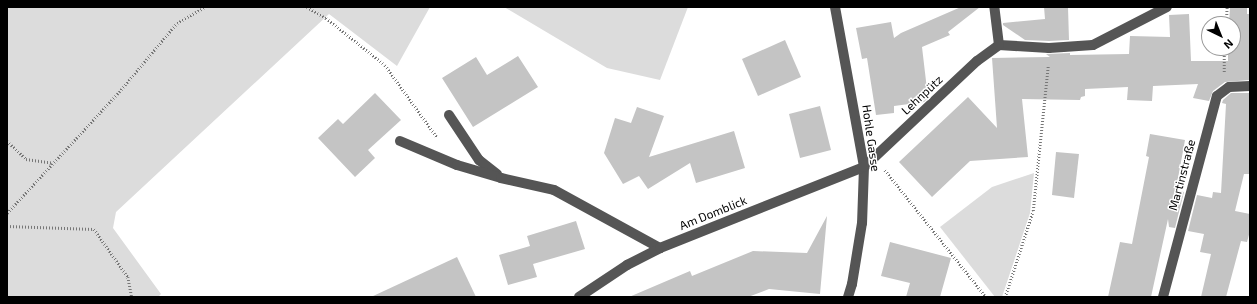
<!DOCTYPE html>
<meta charset="utf-8">
<style>
body{margin:0}
#map{position:relative;width:1257px;height:304px;overflow:hidden;background:#fff;font-family:"Exo 2",sans-serif}
div>[style]{position:absolute}
.green>*{inset:0;background:#dcdcdc}
.building>*{inset:0;background:#c4c4c4}
.path>*{height:2.5px;margin-top:-1.25px;transform-origin:0;background:repeating-linear-gradient(90deg,#777 0 1px,transparent 0 3px)}
.minor>*{height:10px;margin:-5px;padding:0 5px;transform-origin:5px;border-radius:5px;background:#555}
span{translate:-50% -50%;white-space:nowrap;text-align:center;line-height:1.15;-webkit-text-stroke:3px #fff;paint-order:stroke}
.street-label{font-size:12px;color:#000}
.frame{position:absolute;inset:0;border:8px solid #000;pointer-events:none}
.north{position:absolute;left:1201px;top:16px;width:40px;height:40px;box-sizing:border-box;background:#fff;border:1px solid #999;border-radius:50%;rotate:137deg;font-size:11px;font-weight:700;line-height:16px;text-align:center;color:#000}
.north::after{content:'';display:block;margin:auto;width:14px;height:18px;background:#000;clip-path:polygon(50% 0,100% 100%,50% 72%,0 100%)}
</style>
<div id="map">
<div class="green">
<i style="clip-path:polygon(7px 7px,430px 7px,397px 66px,329px 14px,116px 212px,113px 228px,161px 294px,158px 297px,7px 297px)"></i>
<i style="clip-path:polygon(504px 7px,688px 7px,660px 80px,607px 68px)"></i>
<i style="clip-path:polygon(1034px 173px,1030px 213px,1002px 297px,995px 297px,940px 227px,992px 187px)"></i>
</div>
<div class="building">
<i style="clip-path:polygon(961px 7px,980px 7px,948px 32px,950px 35px,922px 47px,928px 98px,924px 102px,894px 106px,894px 113px,876px 115px,867px 58px,862px 59px,856px 28px,891px 22px,894px 38px,901px 33px)"></i>
<i style="clip-path:polygon(1044px 7px,1068px 7px,1069px 40px,1049px 41px,1025px 40px,1003px 25px,1003px 23px,1045px 19px)"></i>
<i style="clip-path:polygon(1230px 7px,1247px 7px,1247px 14px,1250px 14px,1250px 80px,1225px 82px,1213px 91px,1209px 101px,1193px 98px,1198px 84px,1153px 86px,1152px 101px,1127px 100px,1128px 87px,1085px 89px,1085px 96px,1081px 97px,1080px 100px,1022px 99px,1028px 157px,970px 161px,932px 197px,899px 162px,968px 97px,997px 128px,992px 58px,1050px 57px,1046px 54px,1070px 53px,1070px 55px,1129px 54px,1130px 36px,1170px 37px,1169px 15px,1189px 14px,1191px 61px,1228px 61px,1228px 48px,1233px 48px,1233px 24px,1229px 24px)"></i>
<i style="clip-path:polygon(785px 40px,801px 77px,758px 96px,742px 59px)"></i>
<i style="clip-path:polygon(518px 56px,538px 87px,473px 127px,442px 78px,476px 57px,487px 75px)"></i>
<i style="clip-path:polygon(375px 93px,401px 120px,368px 150px,375px 158px,355px 177px,318px 138px,338px 119px,343px 124px)"></i>
<i style="clip-path:polygon(1231px 93px,1250px 93px,1250px 174px,1244px 174px,1235px 211px,1250px 214px,1250px 231px,1247px 242px,1241px 241px,1226px 297px,1201px 297px,1211px 254px,1200px 252px,1204px 234px,1188px 231px,1197px 195px,1212px 198px,1213px 192px,1221px 193px,1226px 104px,1222px 103px,1223px 100px)"></i>
<i style="clip-path:polygon(820px 106px,831px 150px,800px 158px,789px 114px)"></i>
<i style="clip-path:polygon(637px 107px,664px 116px,649px 157px,734px 131px,745px 168px,696px 183px,690px 163px,648px 189px,639px 176px,623px 184px,604px 153px,615px 118px,631px 123px)"></i>
<i style="clip-path:polygon(1150px 134px,1185px 140px,1176px 189px,1174px 190px,1184px 192px,1175px 228px,1169px 227px,1168px 219px,1151px 297px,1108px 297px,1120px 242px,1132px 244px,1149px 157px,1146px 156px)"></i>
<i style="clip-path:polygon(1056px 152px,1079px 154px,1074px 198px,1052px 195px)"></i>
<i style="clip-path:polygon(827px 216px,820px 294px,769px 289px,748px 297px,629px 297px,690px 271px,692px 276px,753px 251px,807px 253px)"></i>
<i style="clip-path:polygon(576px 221px,585px 249px,533px 264px,537px 277px,508px 285px,499px 255px,530px 246px,527px 236px)"></i>
<i style="clip-path:polygon(890px 242px,951px 258px,940px 297px,906px 297px,910px 283px,881px 276px)"></i>
<i style="clip-path:polygon(457px 257px,476px 297px,371px 297px)"></i>
</div>
<div class="path">
<i style="left:307px;top:7px;width:22px;rotate:30deg"></i>
<i style="left:326px;top:18px;width:75px;rotate:38.5deg"></i>
<i style="left:385px;top:65px;width:89px;rotate:54.2deg"></i>
<i style="left:1226px;top:24px;width:17px;rotate:-87deg"></i>
<i style="left:1224px;top:72px;width:24px;rotate:-90deg"></i>
<i style="left:7px;top:141px;width:26px;rotate:43deg"></i>
<i style="left:26px;top:159px;width:27px;rotate:8deg"></i>
<i style="left:885px;top:170px;width:162px;rotate:51.5deg"></i>
<i style="left:7px;top:213px;width:165px;rotate:-47.2deg"></i>
<i style="left:119px;top:92px;width:90px;rotate:-50deg"></i>
<i style="left:177px;top:23px;width:32px;rotate:-30deg"></i>
<i style="left:7px;top:226px;width:87px;rotate:2deg"></i>
<i style="left:94px;top:229px;width:59px;rotate:54.7deg"></i>
<i style="left:128px;top:277px;width:20px;rotate:79deg"></i>
<i style="left:1005px;top:297px;width:90px;rotate:-72deg"></i>
<i style="left:1033px;top:211px;width:147px;rotate:-84.1deg"></i>
</div>
<div class="minor">
<i style="left:835px;top:7px;width:163px;rotate:79.7deg"></i>
<i style="left:864px;top:167px;width:56px;rotate:92deg"></i>
<i style="left:862px;top:223px;width:62px;rotate:99.3deg"></i>
<i style="left:852px;top:284px;width:14px;rotate:107deg"></i>
<i style="left:999px;top:45px;width:50px;rotate:3.4deg"></i>
<i style="left:1049px;top:48px;width:44px;rotate:-3.9deg"></i>
<i style="left:1093px;top:45px;width:83px;rotate:-27.2deg"></i>
<i style="left:449px;top:115px;width:54px;rotate:56.3deg"></i>
<i style="left:479px;top:160px;width:23px;rotate:38deg"></i>
<i style="left:400px;top:141px;width:62px;rotate:22.8deg"></i>
<i style="left:457px;top:165px;width:46px;rotate:16.5deg"></i>
<i style="left:501px;top:178px;width:54px;rotate:12.8deg"></i>
<i style="left:554px;top:190px;width:121px;rotate:28.7deg"></i>
<i style="left:579px;top:297px;width:58px;rotate:-33.7deg"></i>
<i style="left:627px;top:265px;width:37px;rotate:-27deg"></i>
<i style="left:660px;top:248px;width:219px;rotate:-21.7deg"></i>
<i style="left:864px;top:167px;width:155px;rotate:-43.2deg"></i>
<i style="left:977px;top:61px;width:27px;rotate:-36deg"></i>
<i style="left:999px;top:45px;width:38px;rotate:-97deg"></i>
<i style="left:1163px;top:297px;width:208px;rotate:-75deg"></i>
<i style="left:1217px;top:96px;width:15px;rotate:-37deg"></i>
<i style="left:1229px;top:87px;width:21px;rotate:-3deg"></i>
</div>
<div class="street-label">
<span style="left:922px;top:95px;rotate:-43deg">Lehnpütz</span>
<span style="left:871px;top:138px;rotate:82deg">Hohle Gasse</span>
<span style="left:1182px;top:175px;rotate:-75deg">Martinstraße</span>
<span style="left:713px;top:213px;rotate:-22deg">Am Domblick</span>
</div>
<div class="frame"></div>
<div class="north">N</div>
</div>
